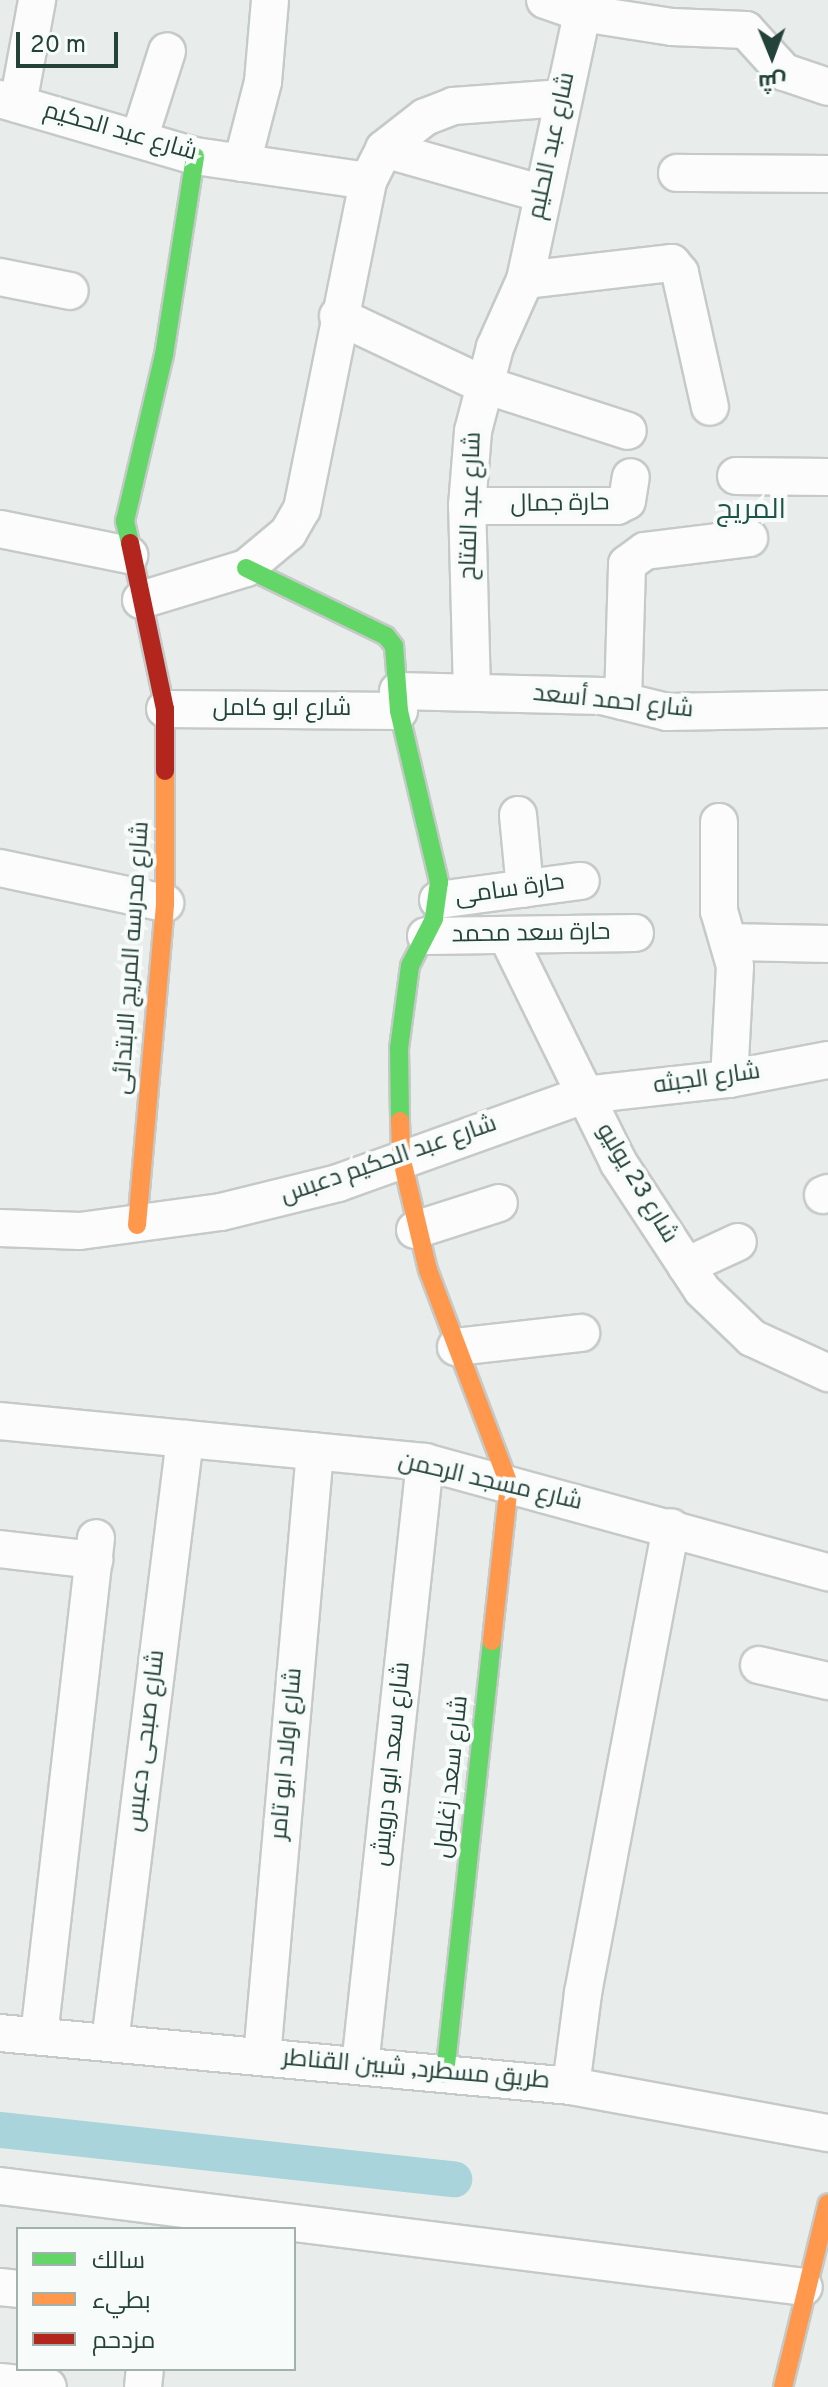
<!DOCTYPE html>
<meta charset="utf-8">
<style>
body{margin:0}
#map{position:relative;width:828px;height:2387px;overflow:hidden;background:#e8edeb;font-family:Overpass,Cairo,sans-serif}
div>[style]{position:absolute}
.canal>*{height:36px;margin:-18px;padding:0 18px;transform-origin:18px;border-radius:18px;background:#a9d4db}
.roads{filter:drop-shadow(2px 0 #c5cac8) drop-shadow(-2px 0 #c5cac8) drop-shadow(0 2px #c5cac8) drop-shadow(0 -2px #c5cac8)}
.street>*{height:36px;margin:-18px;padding:0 18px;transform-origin:18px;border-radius:18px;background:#fcfcfc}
.fast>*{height:18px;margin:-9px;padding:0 9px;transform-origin:9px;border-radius:9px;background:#63d668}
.slow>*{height:18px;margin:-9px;padding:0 9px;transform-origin:9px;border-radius:9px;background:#ff974d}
.jam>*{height:18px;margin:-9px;padding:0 9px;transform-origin:9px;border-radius:9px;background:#b3261e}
span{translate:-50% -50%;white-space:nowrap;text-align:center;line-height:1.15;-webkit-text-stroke:8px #f7fbf9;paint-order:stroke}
.street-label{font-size:24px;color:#24423a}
.quarter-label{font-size:28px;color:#1f5548}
.legend{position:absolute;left:16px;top:2227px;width:280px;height:144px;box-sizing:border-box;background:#f7fbf9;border:2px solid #a3b1ad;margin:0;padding:10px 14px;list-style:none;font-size:24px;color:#24423a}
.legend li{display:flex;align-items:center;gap:16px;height:40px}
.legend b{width:40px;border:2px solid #a3b1ad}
.north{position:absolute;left:732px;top:16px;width:80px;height:80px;-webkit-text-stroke:6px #f7fbf9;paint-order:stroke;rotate:179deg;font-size:22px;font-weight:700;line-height:32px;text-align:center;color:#24423a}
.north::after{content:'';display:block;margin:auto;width:28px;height:36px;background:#24423a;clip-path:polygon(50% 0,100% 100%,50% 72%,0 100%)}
.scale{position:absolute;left:16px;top:32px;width:102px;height:36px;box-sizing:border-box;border:4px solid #24423a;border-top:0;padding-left:10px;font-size:24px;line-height:28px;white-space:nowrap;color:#24423a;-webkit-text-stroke:6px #f7fbf9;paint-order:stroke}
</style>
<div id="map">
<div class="canal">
<i style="left:0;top:2130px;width:457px;rotate:6.2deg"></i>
</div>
<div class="roads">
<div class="street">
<i style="left:545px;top:0;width:39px;rotate:19deg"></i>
<i style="left:582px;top:13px;width:91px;rotate:8.8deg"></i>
<i style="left:672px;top:27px;width:74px;rotate:2.3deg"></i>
<i style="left:746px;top:30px;width:57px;rotate:47.9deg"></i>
<i style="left:784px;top:72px;width:46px;rotate:18.8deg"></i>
<i style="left:0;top:99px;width:203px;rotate:16.3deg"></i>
<i style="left:195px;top:156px;width:175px;rotate:8.2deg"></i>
<i style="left:368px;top:181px;width:36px;rotate:-63deg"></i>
<i style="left:384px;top:149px;width:52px;rotate:-38deg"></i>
<i style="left:425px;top:117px;width:30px;rotate:-21deg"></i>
<i style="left:453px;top:106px;width:110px;rotate:-4.2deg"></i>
<i style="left:18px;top:104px;width:106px;rotate:-79.6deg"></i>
<i style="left:139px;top:139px;width:92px;rotate:-72.3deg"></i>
<i style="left:384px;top:149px;width:165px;rotate:15.8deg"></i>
<i style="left:242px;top:163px;width:84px;rotate:-75.5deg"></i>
<i style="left:263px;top:82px;width:82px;rotate:-85.1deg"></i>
<i style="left:677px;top:173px;width:151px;rotate:0.4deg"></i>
<i style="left:0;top:277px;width:71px;rotate:11.3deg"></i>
<i style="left:525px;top:280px;width:148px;rotate:-6.6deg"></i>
<i style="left:672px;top:263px;width:13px;rotate:51deg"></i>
<i style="left:680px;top:273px;width:137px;rotate:77.4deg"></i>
<i style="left:338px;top:316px;width:159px;rotate:25.3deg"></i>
<i style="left:482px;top:384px;width:153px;rotate:17.8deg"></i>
<i style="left:736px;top:476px;width:92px;rotate:0.6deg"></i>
<i style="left:467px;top:506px;width:150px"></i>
<i style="left:617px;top:506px;width:11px;rotate:-27deg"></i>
<i style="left:627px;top:501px;width:24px;rotate:-81deg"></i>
<i style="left:0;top:529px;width:132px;rotate:11.4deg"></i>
<i style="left:141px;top:600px;width:110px;rotate:-16.9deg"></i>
<i style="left:246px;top:568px;width:55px;rotate:-39.8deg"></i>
<i style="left:288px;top:533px;width:28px;rotate:-60deg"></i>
<i style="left:302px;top:509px;width:335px;rotate:-78.6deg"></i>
<i style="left:398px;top:691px;width:204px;rotate:1.4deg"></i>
<i style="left:602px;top:696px;width:67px;rotate:13.8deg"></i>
<i style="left:667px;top:712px;width:161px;rotate:-1.1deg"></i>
<i style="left:472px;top:692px;width:186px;rotate:-91.5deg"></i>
<i style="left:467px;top:506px;width:75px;rotate:-85.4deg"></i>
<i style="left:473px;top:431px;width:87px;rotate:-75.3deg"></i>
<i style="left:495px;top:347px;width:73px;rotate:-65.9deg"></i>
<i style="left:525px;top:280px;width:273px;rotate:-77.9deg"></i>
<i style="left:623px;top:701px;width:137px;rotate:-88.3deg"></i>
<i style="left:627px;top:564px;width:22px;rotate:-36deg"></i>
<i style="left:645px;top:551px;width:105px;rotate:-7.1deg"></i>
<i style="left:165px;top:709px;width:234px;rotate:0.5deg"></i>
<i style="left:518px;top:815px;width:74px;rotate:84.6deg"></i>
<i style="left:719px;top:822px;width:89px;rotate:90deg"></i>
<i style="left:719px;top:911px;width:57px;rotate:73.8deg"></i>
<i style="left:735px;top:966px;width:113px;rotate:93deg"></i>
<i style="left:0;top:868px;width:169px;rotate:12deg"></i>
<i style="left:438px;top:900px;width:144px;rotate:-7.6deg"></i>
<i style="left:426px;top:936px;width:209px;rotate:-0.8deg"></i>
<i style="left:508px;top:938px;width:250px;rotate:63.8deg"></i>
<i style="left:618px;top:1162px;width:153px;rotate:56.7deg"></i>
<i style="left:702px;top:1290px;width:69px;rotate:43.8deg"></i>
<i style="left:752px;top:1338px;width:84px;rotate:24.7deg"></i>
<i style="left:729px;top:942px;width:99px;rotate:1.2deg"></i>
<i style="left:823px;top:1195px;width:5px;rotate:-22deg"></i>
<i style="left:0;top:1228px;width:80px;rotate:2.1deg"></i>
<i style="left:80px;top:1231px;width:142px;rotate:-7.7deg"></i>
<i style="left:221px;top:1212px;width:121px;rotate:-13.9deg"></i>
<i style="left:338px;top:1183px;width:261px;rotate:-19.7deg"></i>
<i style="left:584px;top:1095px;width:146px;rotate:-6.3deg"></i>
<i style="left:729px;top:1079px;width:101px;rotate:-10.9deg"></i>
<i style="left:415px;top:1230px;width:88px;rotate:-17.8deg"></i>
<i style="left:686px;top:1266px;width:57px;rotate:-24.8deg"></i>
<i style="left:456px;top:1347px;width:126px;rotate:-6.4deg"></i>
<i style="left:0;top:1421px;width:427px;rotate:5.5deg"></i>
<i style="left:425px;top:1462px;width:418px;rotate:15.3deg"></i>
<i style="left:0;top:1549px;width:95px;rotate:6.7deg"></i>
<i style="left:759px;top:1665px;width:71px;rotate:13.1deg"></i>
<i style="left:0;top:2033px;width:573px;rotate:5.3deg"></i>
<i style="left:571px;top:2086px;width:261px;rotate:10.4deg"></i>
<i style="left:39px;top:2036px;width:501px;rotate:-83.47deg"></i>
<i style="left:110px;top:2042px;width:608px;rotate:-82.91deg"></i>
<i style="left:262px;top:2057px;width:608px;rotate:-85deg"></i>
<i style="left:360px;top:2066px;width:607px;rotate:-83.86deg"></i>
<i style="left:571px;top:2086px;width:94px;rotate:-82.6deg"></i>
<i style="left:583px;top:1993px;width:474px;rotate:-79.3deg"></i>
<i style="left:0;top:2186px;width:810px;rotate:7.16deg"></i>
<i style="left:0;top:2287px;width:18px;rotate:6deg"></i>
<i style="left:0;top:2382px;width:48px;rotate:5.9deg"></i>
<i style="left:143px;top:2387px;width:18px;rotate:-84deg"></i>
</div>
<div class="fast">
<i style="left:130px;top:543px;width:23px;rotate:-103deg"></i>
<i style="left:125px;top:521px;width:171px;rotate:-76.8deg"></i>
<i style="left:164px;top:355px;width:201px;rotate:-81.1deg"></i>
<i style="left:246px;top:568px;width:156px;rotate:25.9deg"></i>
<i style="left:386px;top:636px;width:13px;rotate:51deg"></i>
<i style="left:394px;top:646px;width:65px;rotate:85.6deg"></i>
<i style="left:399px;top:711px;width:176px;rotate:76.8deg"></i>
<i style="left:439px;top:882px;width:37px;rotate:98deg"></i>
<i style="left:434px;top:919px;width:53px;rotate:117.1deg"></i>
<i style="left:410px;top:966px;width:83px;rotate:97.6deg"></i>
<i style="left:399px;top:1048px;width:73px;rotate:89.2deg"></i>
<i style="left:445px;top:2074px;width:436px;rotate:-83.8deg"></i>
</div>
<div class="slow">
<i style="left:400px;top:1121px;width:35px;rotate:88deg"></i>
<i style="left:401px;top:1156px;width:117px;rotate:76.7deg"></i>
<i style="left:428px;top:1270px;width:229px;rotate:69.3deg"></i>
<i style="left:509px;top:1484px;width:158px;rotate:96.2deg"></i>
<i style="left:137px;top:1225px;width:323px;rotate:-85deg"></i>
<i style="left:165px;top:903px;width:132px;rotate:-90deg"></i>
<i style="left:783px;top:2387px;width:189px;rotate:-76.3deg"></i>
</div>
<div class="jam">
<i style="left:130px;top:543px;width:170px;rotate:78.1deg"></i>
<i style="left:165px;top:709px;width:62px;rotate:90deg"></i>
</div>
</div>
<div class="street-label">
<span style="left:120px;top:133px;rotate:16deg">شارع عبد الحكيم</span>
<span style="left:553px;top:146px;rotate:-78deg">شارع عبد الحليم</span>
<span style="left:560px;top:505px;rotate:-1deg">حارة جمال</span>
<span style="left:472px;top:506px;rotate:-88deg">شارع عبد الفتاح</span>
<span style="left:613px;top:703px;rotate:6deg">شارع احمد أسعد</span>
<span style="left:282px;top:710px">شارع ابو كامل</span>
<span style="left:510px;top:891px;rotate:-8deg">حارة سامى</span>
<span style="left:531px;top:935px;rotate:-1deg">حارة سعد محمد</span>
<span style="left:133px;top:958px;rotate:-86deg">شارع مدرسه المريج الابتدائى</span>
<span style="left:707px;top:1080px;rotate:-8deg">شارع الجبثه</span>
<span style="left:389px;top:1161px;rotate:-19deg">شارع عبد الحكيم دعبس</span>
<span style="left:636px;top:1184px;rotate:59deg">شارع 23 يوليو</span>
<span style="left:490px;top:1483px;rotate:13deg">شارع مسجد الرحمن</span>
<span style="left:147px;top:1741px;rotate:-83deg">شارع صبحى دعبس</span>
<span style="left:288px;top:1754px;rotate:-85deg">شارع اولاد ابو تامر</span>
<span style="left:393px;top:1764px;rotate:-84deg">شارع سعد ابو درويش</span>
<span style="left:453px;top:1777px;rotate:-84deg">شارع سعد زغلول</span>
<span style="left:416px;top:2071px;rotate:5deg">طريق مسطرد, شبين القناطر</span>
</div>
<div class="quarter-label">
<span style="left:751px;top:511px">المريج</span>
</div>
<ul class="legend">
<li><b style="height:10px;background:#63d668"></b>سالك</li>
<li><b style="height:10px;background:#ff974d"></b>بطيء</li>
<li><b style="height:10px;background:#b3261e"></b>مزدحم</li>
</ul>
<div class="north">ش</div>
<div class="scale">20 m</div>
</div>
